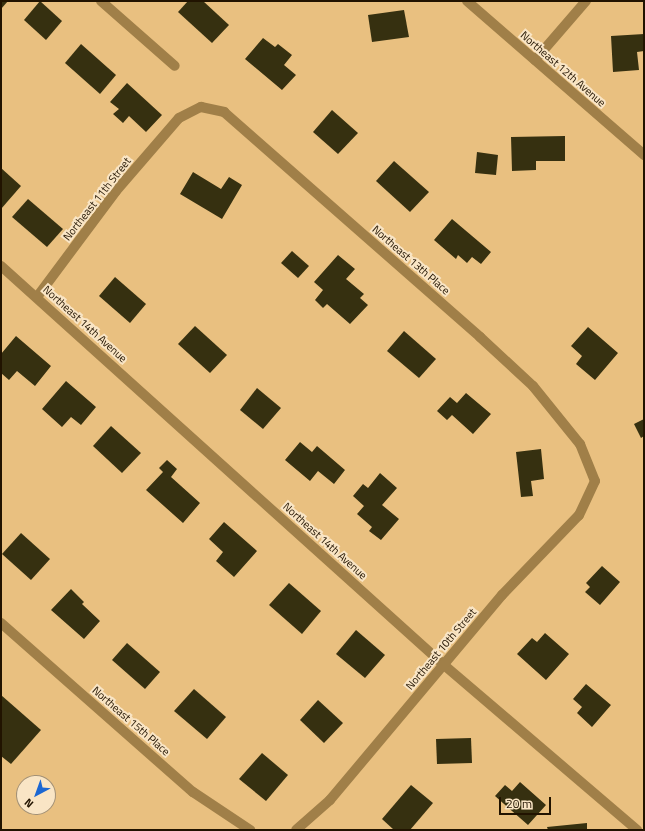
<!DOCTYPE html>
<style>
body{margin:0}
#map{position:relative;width:645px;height:831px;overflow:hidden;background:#e9c080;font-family:"Titillium Web",sans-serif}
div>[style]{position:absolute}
.building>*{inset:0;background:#363010}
.street>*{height:10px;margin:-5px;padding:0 5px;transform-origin:5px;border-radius:5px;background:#a07f48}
span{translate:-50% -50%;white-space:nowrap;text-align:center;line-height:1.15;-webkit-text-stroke:4px #f9e5c5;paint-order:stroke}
.street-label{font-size:11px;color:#211300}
.frame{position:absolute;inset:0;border:2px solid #211300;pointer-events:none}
.north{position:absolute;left:16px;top:775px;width:40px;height:40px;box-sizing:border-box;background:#f9e5c5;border:1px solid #a39176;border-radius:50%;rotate:221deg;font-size:11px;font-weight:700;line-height:16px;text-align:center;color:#211300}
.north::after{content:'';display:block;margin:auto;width:14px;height:18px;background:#1c67d2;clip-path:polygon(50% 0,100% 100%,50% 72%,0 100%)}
.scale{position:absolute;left:499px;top:797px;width:52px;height:18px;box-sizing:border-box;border:2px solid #211300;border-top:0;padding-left:5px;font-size:12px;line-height:14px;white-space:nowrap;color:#211300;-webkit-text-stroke:3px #f9e5c5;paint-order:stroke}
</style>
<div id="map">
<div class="building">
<i style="clip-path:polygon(1px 1px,8px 1px,1px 9px)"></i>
<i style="clip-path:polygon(40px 1px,62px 21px,46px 40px,24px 20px)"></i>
<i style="clip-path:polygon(188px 1px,203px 1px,229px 25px,212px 43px,178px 12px)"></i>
<i style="clip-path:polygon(404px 10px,409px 37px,372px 42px,368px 15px)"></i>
<i style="clip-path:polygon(644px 34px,644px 51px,637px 52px,639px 70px,613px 72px,611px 36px)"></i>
<i style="clip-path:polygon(263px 38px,275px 47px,278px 44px,292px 55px,284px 65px,296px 75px,282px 90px,245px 59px)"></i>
<i style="clip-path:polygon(81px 44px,116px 75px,100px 94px,65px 63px)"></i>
<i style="clip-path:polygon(127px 83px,162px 115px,146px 132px,129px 116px,123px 123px,113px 114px,119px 109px,110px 102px)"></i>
<i style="clip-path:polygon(332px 110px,358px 133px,338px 154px,313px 132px)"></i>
<i style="clip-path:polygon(565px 136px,565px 161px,536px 161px,536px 170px,512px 171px,511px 137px)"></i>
<i style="clip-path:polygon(477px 152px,498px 155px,496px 175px,475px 173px)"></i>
<i style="clip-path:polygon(394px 161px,429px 192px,410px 212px,376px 181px)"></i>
<i style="clip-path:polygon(1px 168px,21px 186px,1px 209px)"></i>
<i style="clip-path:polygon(193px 172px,221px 189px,229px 177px,242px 185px,222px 219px,180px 194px)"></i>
<i style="clip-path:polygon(28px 199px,63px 229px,47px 247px,12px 217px)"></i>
<i style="clip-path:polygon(452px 219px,491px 252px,481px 264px,472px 257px,467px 263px,458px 255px,456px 259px,434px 240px)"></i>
<i style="clip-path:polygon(292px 251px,309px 266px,298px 278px,281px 263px)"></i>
<i style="clip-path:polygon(338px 255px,355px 269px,346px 279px,364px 294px,360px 298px,368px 305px,350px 324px,327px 304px,323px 308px,315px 300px,323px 290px,314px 282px)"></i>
<i style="clip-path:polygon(115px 277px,146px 304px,130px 323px,99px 296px)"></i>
<i style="clip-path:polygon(195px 326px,227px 355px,210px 373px,178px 344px)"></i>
<i style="clip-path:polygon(588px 327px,618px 353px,595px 380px,576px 364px,582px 356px,571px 346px)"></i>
<i style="clip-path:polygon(404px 331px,436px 359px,419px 378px,387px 351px)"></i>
<i style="clip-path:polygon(16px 336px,51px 366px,35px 386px,17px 371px,9px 380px,1px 373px,1px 354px)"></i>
<i style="clip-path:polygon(66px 381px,96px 407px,81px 425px,71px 417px,62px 427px,42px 409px)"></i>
<i style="clip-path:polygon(257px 388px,281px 408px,263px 429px,240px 410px)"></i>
<i style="clip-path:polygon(466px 393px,491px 414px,473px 434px,452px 415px,447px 420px,437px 411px,450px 397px,457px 403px)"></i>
<i style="clip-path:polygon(644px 419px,644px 436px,641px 438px,634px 424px)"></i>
<i style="clip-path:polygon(111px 426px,141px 453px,122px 473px,93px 446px)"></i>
<i style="clip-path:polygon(300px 442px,312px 452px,317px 446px,345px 470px,334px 484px,318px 471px,310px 481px,285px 460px)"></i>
<i style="clip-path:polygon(541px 449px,544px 479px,531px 481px,533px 496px,521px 497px,516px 452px)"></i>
<i style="clip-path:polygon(167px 460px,177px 469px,171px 477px,200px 503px,183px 523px,146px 490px,163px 472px,159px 468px)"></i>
<i style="clip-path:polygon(380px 473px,397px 488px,382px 505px,399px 519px,381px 540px,369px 531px,372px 527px,357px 514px,364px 506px,353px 496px,363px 484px,368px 488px)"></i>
<i style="clip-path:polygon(224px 522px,257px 551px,234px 577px,216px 561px,223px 552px,209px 539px)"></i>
<i style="clip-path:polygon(21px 533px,50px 559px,31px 580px,2px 554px)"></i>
<i style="clip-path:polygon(602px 566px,620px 582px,600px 605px,585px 592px,590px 587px,586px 583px)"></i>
<i style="clip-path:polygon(289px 583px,321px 611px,302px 634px,269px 605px)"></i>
<i style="clip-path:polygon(71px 589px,84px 602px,82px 604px,100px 621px,84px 639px,51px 610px)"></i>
<i style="clip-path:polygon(356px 630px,385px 655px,365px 678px,336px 654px)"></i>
<i style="clip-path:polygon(545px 633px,569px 654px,546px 680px,517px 654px,532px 638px,537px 642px)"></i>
<i style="clip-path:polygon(127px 643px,160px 672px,145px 689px,112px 660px)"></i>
<i style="clip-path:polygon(586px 684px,611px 705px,592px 727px,577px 713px,582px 707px,573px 699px)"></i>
<i style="clip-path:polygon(194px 689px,226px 717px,207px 739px,174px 711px)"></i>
<i style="clip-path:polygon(1px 695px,41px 730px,11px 764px,1px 756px)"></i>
<i style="clip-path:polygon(318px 700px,343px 723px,324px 743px,300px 720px)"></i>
<i style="clip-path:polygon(471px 738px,472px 763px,437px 764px,436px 739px)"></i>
<i style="clip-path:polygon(262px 753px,288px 775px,266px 801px,239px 779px)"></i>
<i style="clip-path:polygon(520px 782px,546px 805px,528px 825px,495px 796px,505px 785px,512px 791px)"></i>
<i style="clip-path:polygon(411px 785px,433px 803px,410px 830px,394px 830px,382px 819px)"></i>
<i style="clip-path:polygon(587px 823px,587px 830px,548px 830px,547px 827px)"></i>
</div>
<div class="street">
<i style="left:101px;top:1px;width:98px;rotate:41.3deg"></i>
<i style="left:467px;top:1px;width:235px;rotate:41deg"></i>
<i style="left:535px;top:60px;width:78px;rotate:-49.2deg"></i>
<i style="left:1px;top:266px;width:596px;rotate:42.01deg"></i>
<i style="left:444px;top:665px;width:254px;rotate:40.5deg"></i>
<i style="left:37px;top:297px;width:132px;rotate:-53.3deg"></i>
<i style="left:116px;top:191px;width:96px;rotate:-49.2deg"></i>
<i style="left:179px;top:118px;width:25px;rotate:-27deg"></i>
<i style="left:201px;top:107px;width:24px;rotate:12deg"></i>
<i style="left:224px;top:112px;width:341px;rotate:41.3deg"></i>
<i style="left:480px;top:337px;width:72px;rotate:42.8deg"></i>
<i style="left:533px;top:386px;width:75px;rotate:51deg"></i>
<i style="left:580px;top:444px;width:40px;rotate:68deg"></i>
<i style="left:595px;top:481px;width:38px;rotate:115deg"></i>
<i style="left:579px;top:515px;width:111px;rotate:133.9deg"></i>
<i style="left:502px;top:595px;width:268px;rotate:130deg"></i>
<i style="left:330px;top:800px;width:45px;rotate:138.6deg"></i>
<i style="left:1px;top:623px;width:256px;rotate:41.4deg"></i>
<i style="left:193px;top:792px;width:69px;rotate:33.7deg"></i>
</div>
<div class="street-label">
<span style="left:563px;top:69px;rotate:41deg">Northeast 12th Avenue</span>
<span style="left:97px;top:199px;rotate:-52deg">Northeast 11th Street</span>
<span style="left:411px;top:260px;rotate:41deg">Northeast 13th Place</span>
<span style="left:85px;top:324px;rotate:42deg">Northeast 14th Avenue</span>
<span style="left:325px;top:541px;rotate:42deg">Northeast 14th Avenue</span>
<span style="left:441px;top:649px;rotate:-50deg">Northeast 10th Street</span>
<span style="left:131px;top:721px;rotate:41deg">Northeast 15th Place</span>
</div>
<div class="frame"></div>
<div class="north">N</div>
<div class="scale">20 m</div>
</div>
